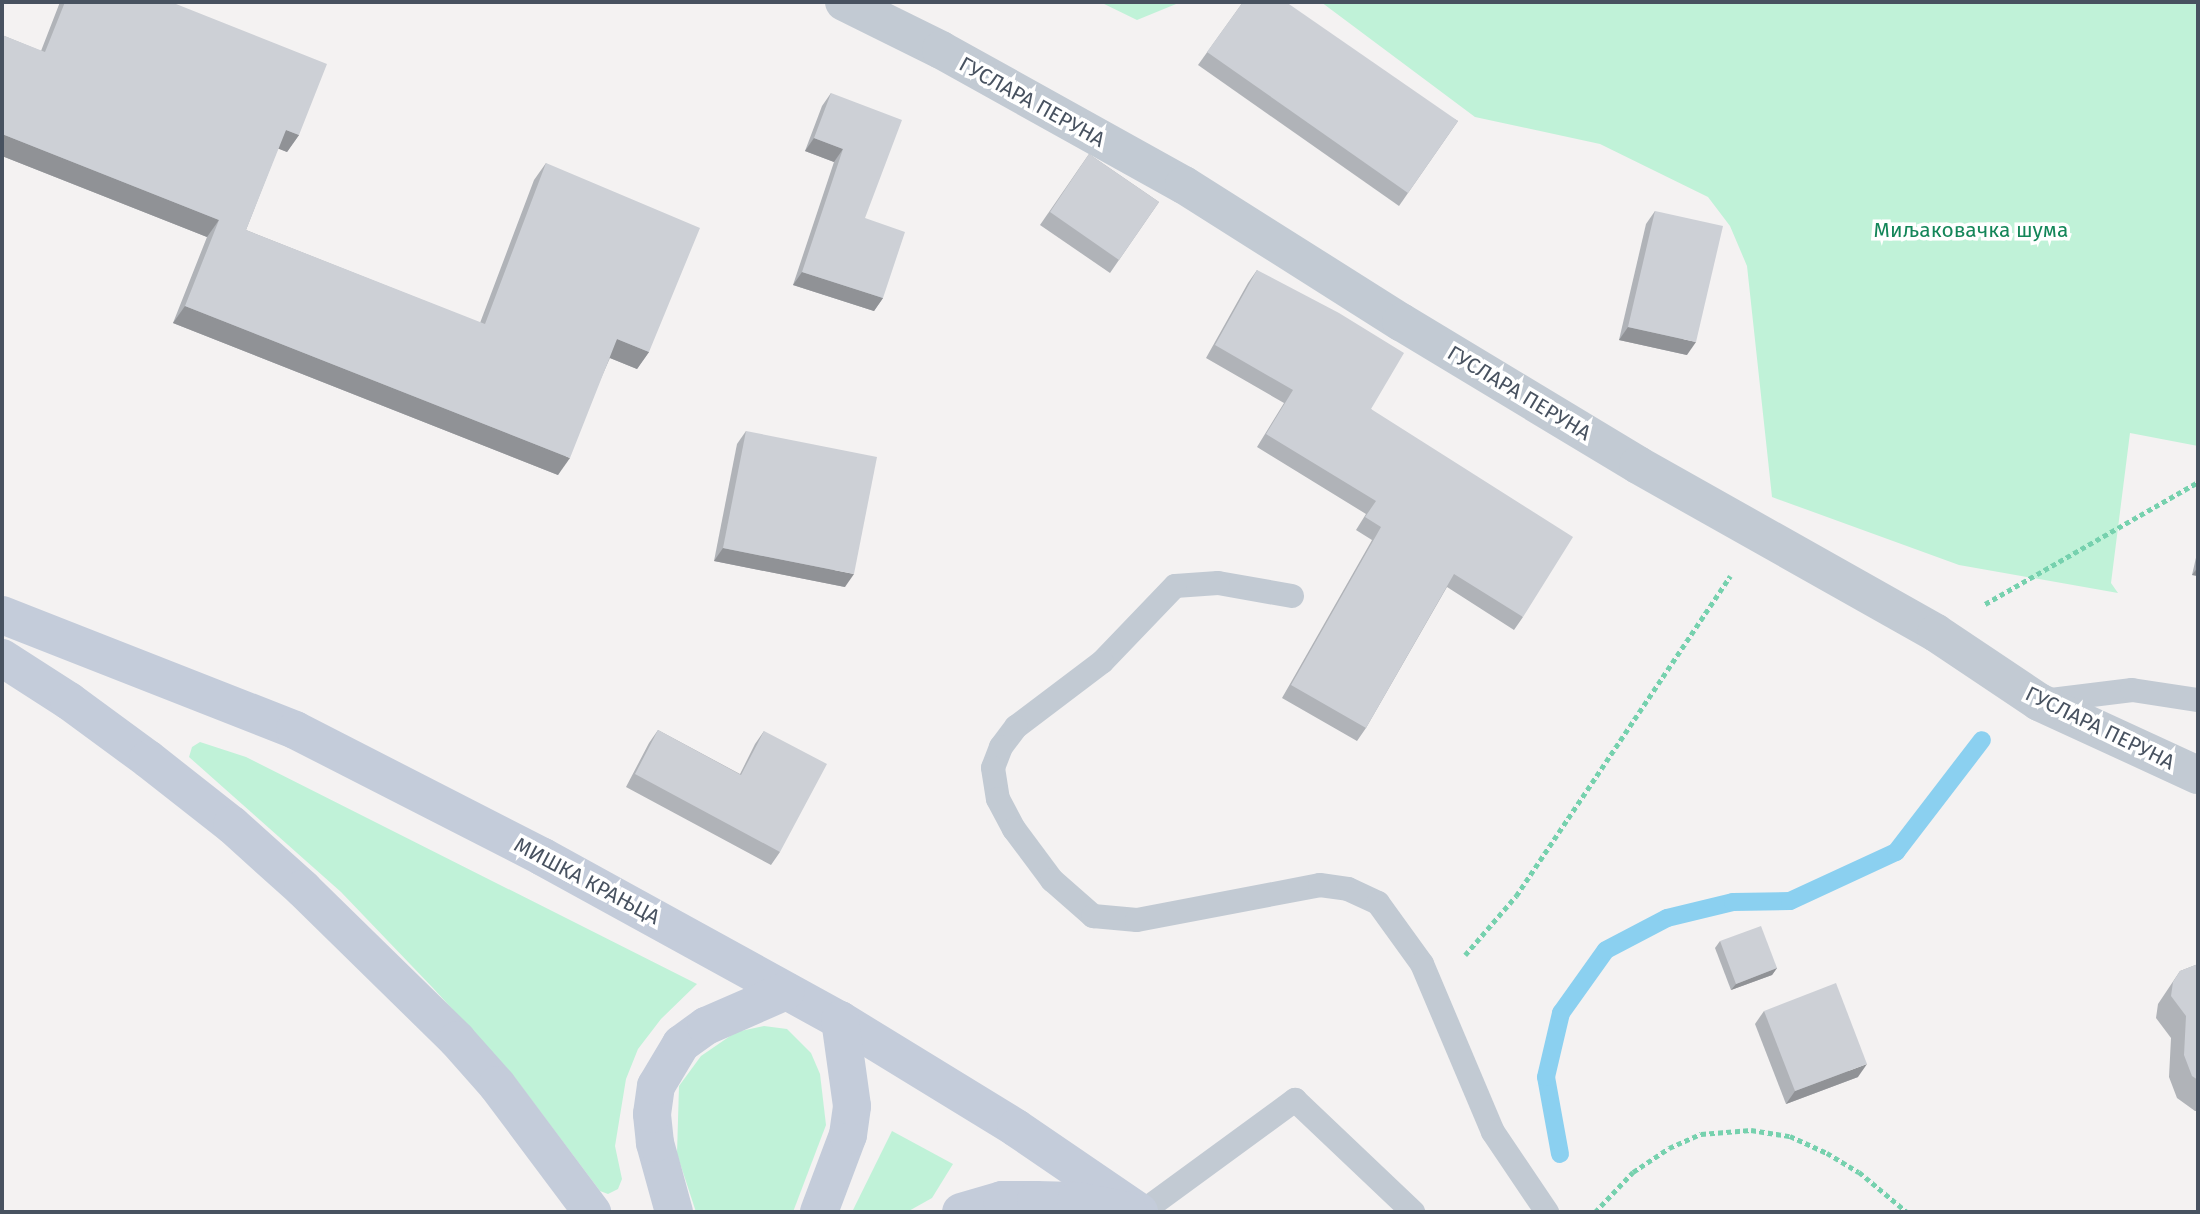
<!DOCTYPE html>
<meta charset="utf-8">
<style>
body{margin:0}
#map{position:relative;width:2200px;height:1214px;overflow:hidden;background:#f4f2f2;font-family:"Fira Sans",sans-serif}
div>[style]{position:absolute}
.green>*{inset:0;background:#c0f2d8}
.stream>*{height:18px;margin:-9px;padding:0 9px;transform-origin:9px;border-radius:9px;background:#8bd0f0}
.path>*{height:4.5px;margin-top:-2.25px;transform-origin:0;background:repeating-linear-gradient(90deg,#76d1ae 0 5px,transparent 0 8.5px)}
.service>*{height:24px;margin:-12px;padding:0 12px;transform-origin:12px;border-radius:12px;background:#c2cad3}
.minor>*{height:38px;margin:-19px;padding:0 19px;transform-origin:19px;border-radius:19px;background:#c2cad3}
.secondary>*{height:38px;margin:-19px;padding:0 19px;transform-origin:19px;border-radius:19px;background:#c4ccda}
.wall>*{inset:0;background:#b0b3b8}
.shaded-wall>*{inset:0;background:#909296}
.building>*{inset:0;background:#cdd0d6}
span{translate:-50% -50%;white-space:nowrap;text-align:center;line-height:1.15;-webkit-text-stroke:7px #fff;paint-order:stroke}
.street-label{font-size:21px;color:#485260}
.park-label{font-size:21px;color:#148659}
.frame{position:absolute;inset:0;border:4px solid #485260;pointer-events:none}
</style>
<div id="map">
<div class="green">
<i style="clip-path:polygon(1100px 2px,1181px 2px,1137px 20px)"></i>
<i style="clip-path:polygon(1321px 2px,2198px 2px,2198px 446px,2130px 433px,2111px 583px,2118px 593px,1959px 565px,1772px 497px,1747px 266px,1730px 226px,1708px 197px,1600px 144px,1475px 117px)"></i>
<i style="clip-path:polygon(200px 742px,246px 757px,697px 984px,661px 1019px,638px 1049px,626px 1079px,615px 1146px,622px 1179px,618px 1189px,608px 1194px,600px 1191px,512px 1074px,433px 988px,341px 892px,189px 757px,192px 747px)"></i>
<i style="clip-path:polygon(764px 1026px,787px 1029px,811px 1053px,820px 1074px,826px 1125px,793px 1212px,696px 1212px,677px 1154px,679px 1086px,701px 1056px,736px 1032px)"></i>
<i style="clip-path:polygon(892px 1131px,953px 1164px,932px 1198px,907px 1212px,852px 1212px)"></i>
</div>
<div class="stream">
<i style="left:1560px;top:1154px;width:78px;rotate:-100.3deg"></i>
<i style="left:1546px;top:1077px;width:66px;rotate:-76.8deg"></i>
<i style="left:1561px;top:1013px;width:77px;rotate:-54.5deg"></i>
<i style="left:1606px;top:950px;width:69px;rotate:-27.7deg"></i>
<i style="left:1667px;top:918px;width:68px;rotate:-13.6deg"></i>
<i style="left:1733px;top:902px;width:57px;rotate:-1deg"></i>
<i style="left:1790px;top:901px;width:117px;rotate:-24.8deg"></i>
<i style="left:1896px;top:852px;width:141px;rotate:-52.5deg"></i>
</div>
<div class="path">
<i style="left:1985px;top:604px;width:245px;rotate:-29.8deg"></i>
<i style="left:1465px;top:955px;width:78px;rotate:-49.2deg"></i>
<i style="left:1516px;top:896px;width:385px;rotate:-56.2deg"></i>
<i style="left:1595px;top:1212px;width:55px;rotate:-46.5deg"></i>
<i style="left:1633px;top:1172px;width:43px;rotate:-33.7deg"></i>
<i style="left:1669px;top:1148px;width:35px;rotate:-24deg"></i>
<i style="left:1701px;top:1134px;width:50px;rotate:-4.6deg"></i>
<i style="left:1751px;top:1130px;width:39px;rotate:9deg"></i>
<i style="left:1790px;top:1136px;width:41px;rotate:24.7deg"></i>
<i style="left:1827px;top:1153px;width:37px;rotate:31deg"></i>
<i style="left:1859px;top:1172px;width:62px;rotate:39.8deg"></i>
</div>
<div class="service">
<i style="left:1292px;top:596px;width:75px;rotate:-170deg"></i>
<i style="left:1218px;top:583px;width:43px;rotate:176deg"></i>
<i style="left:1175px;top:586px;width:105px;rotate:133.8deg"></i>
<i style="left:1102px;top:662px;width:108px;rotate:142.9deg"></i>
<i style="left:1016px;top:727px;width:25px;rotate:127deg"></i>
<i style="left:1001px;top:747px;width:22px;rotate:111deg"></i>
<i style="left:993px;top:768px;width:31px;rotate:81deg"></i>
<i style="left:998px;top:799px;width:34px;rotate:62deg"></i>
<i style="left:1014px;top:829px;width:64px;rotate:53.3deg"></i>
<i style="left:1052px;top:880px;width:55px;rotate:41.3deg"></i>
<i style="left:1093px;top:916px;width:44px;rotate:5.2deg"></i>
<i style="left:1137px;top:920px;width:186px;rotate:-10.8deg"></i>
<i style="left:1320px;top:885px;width:28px;rotate:8deg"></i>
<i style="left:1348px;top:889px;width:33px;rotate:25deg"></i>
<i style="left:1378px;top:903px;width:75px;rotate:54.2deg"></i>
<i style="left:1422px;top:964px;width:182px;rotate:67.1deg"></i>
<i style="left:1493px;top:1132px;width:97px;rotate:56deg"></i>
<i style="left:2043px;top:701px;width:90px;rotate:-7deg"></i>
<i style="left:2132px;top:690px;width:67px;rotate:8.6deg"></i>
<i style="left:1142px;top:1212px;width:190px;rotate:-36.2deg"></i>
<i style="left:1295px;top:1100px;width:163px;rotate:43.5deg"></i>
</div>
<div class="minor">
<i style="left:844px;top:2px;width:108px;rotate:26.3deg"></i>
<i style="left:941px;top:50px;width:278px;rotate:29.1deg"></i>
<i style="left:1184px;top:185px;width:257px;rotate:32.3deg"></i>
<i style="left:1401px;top:322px;width:277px;rotate:31.1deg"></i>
<i style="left:1638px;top:465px;width:342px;rotate:29.4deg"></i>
<i style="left:1936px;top:633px;width:124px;rotate:33.8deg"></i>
<i style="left:2039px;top:702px;width:175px;rotate:24.7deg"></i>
</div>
<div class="secondary">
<i style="left:2px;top:615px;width:315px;rotate:21.4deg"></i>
<i style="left:295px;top:730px;width:279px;rotate:27.1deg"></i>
<i style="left:543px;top:857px;width:339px;rotate:28.8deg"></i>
<i style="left:840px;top:1020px;width:206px;rotate:31.5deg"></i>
<i style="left:1016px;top:1128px;width:149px;rotate:34.3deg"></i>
<i style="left:2px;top:658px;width:80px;rotate:32.7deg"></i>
<i style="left:69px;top:701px;width:98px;rotate:36.3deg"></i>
<i style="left:148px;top:759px;width:107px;rotate:38.2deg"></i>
<i style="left:232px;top:825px;width:96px;rotate:42deg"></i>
<i style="left:303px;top:889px;width:216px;rotate:44.4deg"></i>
<i style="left:457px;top:1040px;width:60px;rotate:48.4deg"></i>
<i style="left:497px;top:1085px;width:159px;rotate:53.2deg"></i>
<i style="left:674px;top:1212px;width:72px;rotate:-105.4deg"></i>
<i style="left:655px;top:1143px;width:29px;rotate:-96deg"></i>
<i style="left:652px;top:1114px;width:28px;rotate:-82deg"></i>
<i style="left:656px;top:1086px;width:49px;rotate:-59.2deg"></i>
<i style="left:681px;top:1044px;width:31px;rotate:-36deg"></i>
<i style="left:706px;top:1026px;width:87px;rotate:-23.6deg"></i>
<i style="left:819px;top:1212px;width:82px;rotate:-69.4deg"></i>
<i style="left:848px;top:1135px;width:29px;rotate:-82deg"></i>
<i style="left:852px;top:1106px;width:87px;rotate:-97.9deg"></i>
<i style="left:961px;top:1212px;width:43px;rotate:-16.3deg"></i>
<i style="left:1002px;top:1200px;width:34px"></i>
<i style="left:1036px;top:1200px;width:40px;rotate:1.4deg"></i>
<i style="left:1076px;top:1201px;width:53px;rotate:10.9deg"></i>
</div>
<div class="wall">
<i style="clip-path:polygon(60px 2px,171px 2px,299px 135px,287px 152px,278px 148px,246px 230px,480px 323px,534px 180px,546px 163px,649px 352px,637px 369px,610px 358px,558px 475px,173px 323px,207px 237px,2px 156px,2px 35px,41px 51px)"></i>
<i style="clip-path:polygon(1243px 2px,1458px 121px,1399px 206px,1198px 65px)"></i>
<i style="clip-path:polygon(831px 93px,865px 218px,883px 298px,874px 311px,793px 285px,834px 162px,805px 151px,822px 106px)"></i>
<i style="clip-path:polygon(1089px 154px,1159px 202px,1110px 273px,1040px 225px)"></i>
<i style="clip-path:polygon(1655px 211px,1687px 355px,1619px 340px,1646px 224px)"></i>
<i style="clip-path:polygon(1257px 270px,1371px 409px,1523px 617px,1514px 630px,1447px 587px,1366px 728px,1357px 741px,1282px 698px,1372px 540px,1356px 530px,1366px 514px,1257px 447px,1284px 403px,1206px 358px,1248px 283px)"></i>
<i style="clip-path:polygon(746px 431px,845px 587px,714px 561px,737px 444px)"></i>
<i style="clip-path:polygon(2198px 549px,2198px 576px,2192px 575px)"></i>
<i style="clip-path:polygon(658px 730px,740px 774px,755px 744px,764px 731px,780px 852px,771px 865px,626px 787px,649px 743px)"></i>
<i style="clip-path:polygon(1720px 941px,1777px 968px,1772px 975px,1731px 990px,1715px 948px)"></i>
<i style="clip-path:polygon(2198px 964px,2198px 1111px,2195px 1111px,2177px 1098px,2169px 1077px,2171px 1038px,2156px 1018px,2158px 1004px,2180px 971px)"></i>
<i style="clip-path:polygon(1764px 1011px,1858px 1077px,1786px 1104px,1755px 1024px)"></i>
</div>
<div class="shaded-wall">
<i style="clip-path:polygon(286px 130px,299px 135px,287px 152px,274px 147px)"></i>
<i style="clip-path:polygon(2px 134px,219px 220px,207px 237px,2px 156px)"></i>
<i style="clip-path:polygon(814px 138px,843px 149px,834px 162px,805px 151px)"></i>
<i style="clip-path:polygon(802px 272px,883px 298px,874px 311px,793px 285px)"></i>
<i style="clip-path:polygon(185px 306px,570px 458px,558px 475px,173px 323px)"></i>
<i style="clip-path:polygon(1628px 327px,1696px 342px,1687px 355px,1619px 340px)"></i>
<i style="clip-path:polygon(617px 339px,649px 352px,637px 369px,605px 356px)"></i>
<i style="clip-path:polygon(723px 548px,854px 574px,845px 587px,714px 561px)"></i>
<i style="clip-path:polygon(2198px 567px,2198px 576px,2192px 575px)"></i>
<i style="clip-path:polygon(1777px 968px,1772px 975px,1731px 990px,1736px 984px)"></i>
<i style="clip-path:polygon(1867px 1064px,1858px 1077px,1786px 1104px,1795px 1091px)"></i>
</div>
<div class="building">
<i style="clip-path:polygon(65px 2px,171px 2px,327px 64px,299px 135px,286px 130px,246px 230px,485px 324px,546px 163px,700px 228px,649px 352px,617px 339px,570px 458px,185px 306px,219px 220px,2px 134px,2px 35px,45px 52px)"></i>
<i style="clip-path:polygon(1243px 2px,1286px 2px,1458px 121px,1408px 193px,1207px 52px)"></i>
<i style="clip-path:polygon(831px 93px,902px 120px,865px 218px,905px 232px,883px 298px,802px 272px,843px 149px,814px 138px)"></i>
<i style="clip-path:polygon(1089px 154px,1159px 202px,1119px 260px,1050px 212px)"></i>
<i style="clip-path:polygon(1655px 211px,1723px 226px,1696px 342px,1628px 327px)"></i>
<i style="clip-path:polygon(1257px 270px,1339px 313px,1404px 353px,1371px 409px,1573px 537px,1523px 617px,1454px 574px,1366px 728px,1291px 685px,1381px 527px,1365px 517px,1376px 501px,1266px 434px,1293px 390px,1215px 345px)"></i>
<i style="clip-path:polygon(746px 431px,877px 457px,854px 574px,723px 548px)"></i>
<i style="clip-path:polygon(658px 730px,741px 775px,764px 731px,827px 764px,780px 852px,635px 774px)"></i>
<i style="clip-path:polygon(1761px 926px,1777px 968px,1736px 984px,1720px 941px)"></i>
<i style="clip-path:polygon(2198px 964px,2198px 1080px,2192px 1076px,2184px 1055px,2186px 1016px,2171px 996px,2173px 982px,2180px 971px)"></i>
<i style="clip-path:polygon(1836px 983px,1867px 1064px,1795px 1091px,1764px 1011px)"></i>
</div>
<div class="street-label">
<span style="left:1032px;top:102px;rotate:29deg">ГУСЛАРА ПЕРУНА</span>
<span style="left:1519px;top:393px;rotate:31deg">ГУСЛАРА ПЕРУНА</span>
<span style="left:2100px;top:728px;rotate:26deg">ГУСЛАРА ПЕРУНА</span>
<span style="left:587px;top:881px;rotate:28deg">МИШКА КРАЊЦА</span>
</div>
<div class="park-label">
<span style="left:1971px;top:230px">Миљаковачка шума</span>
</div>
<div class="frame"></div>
</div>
